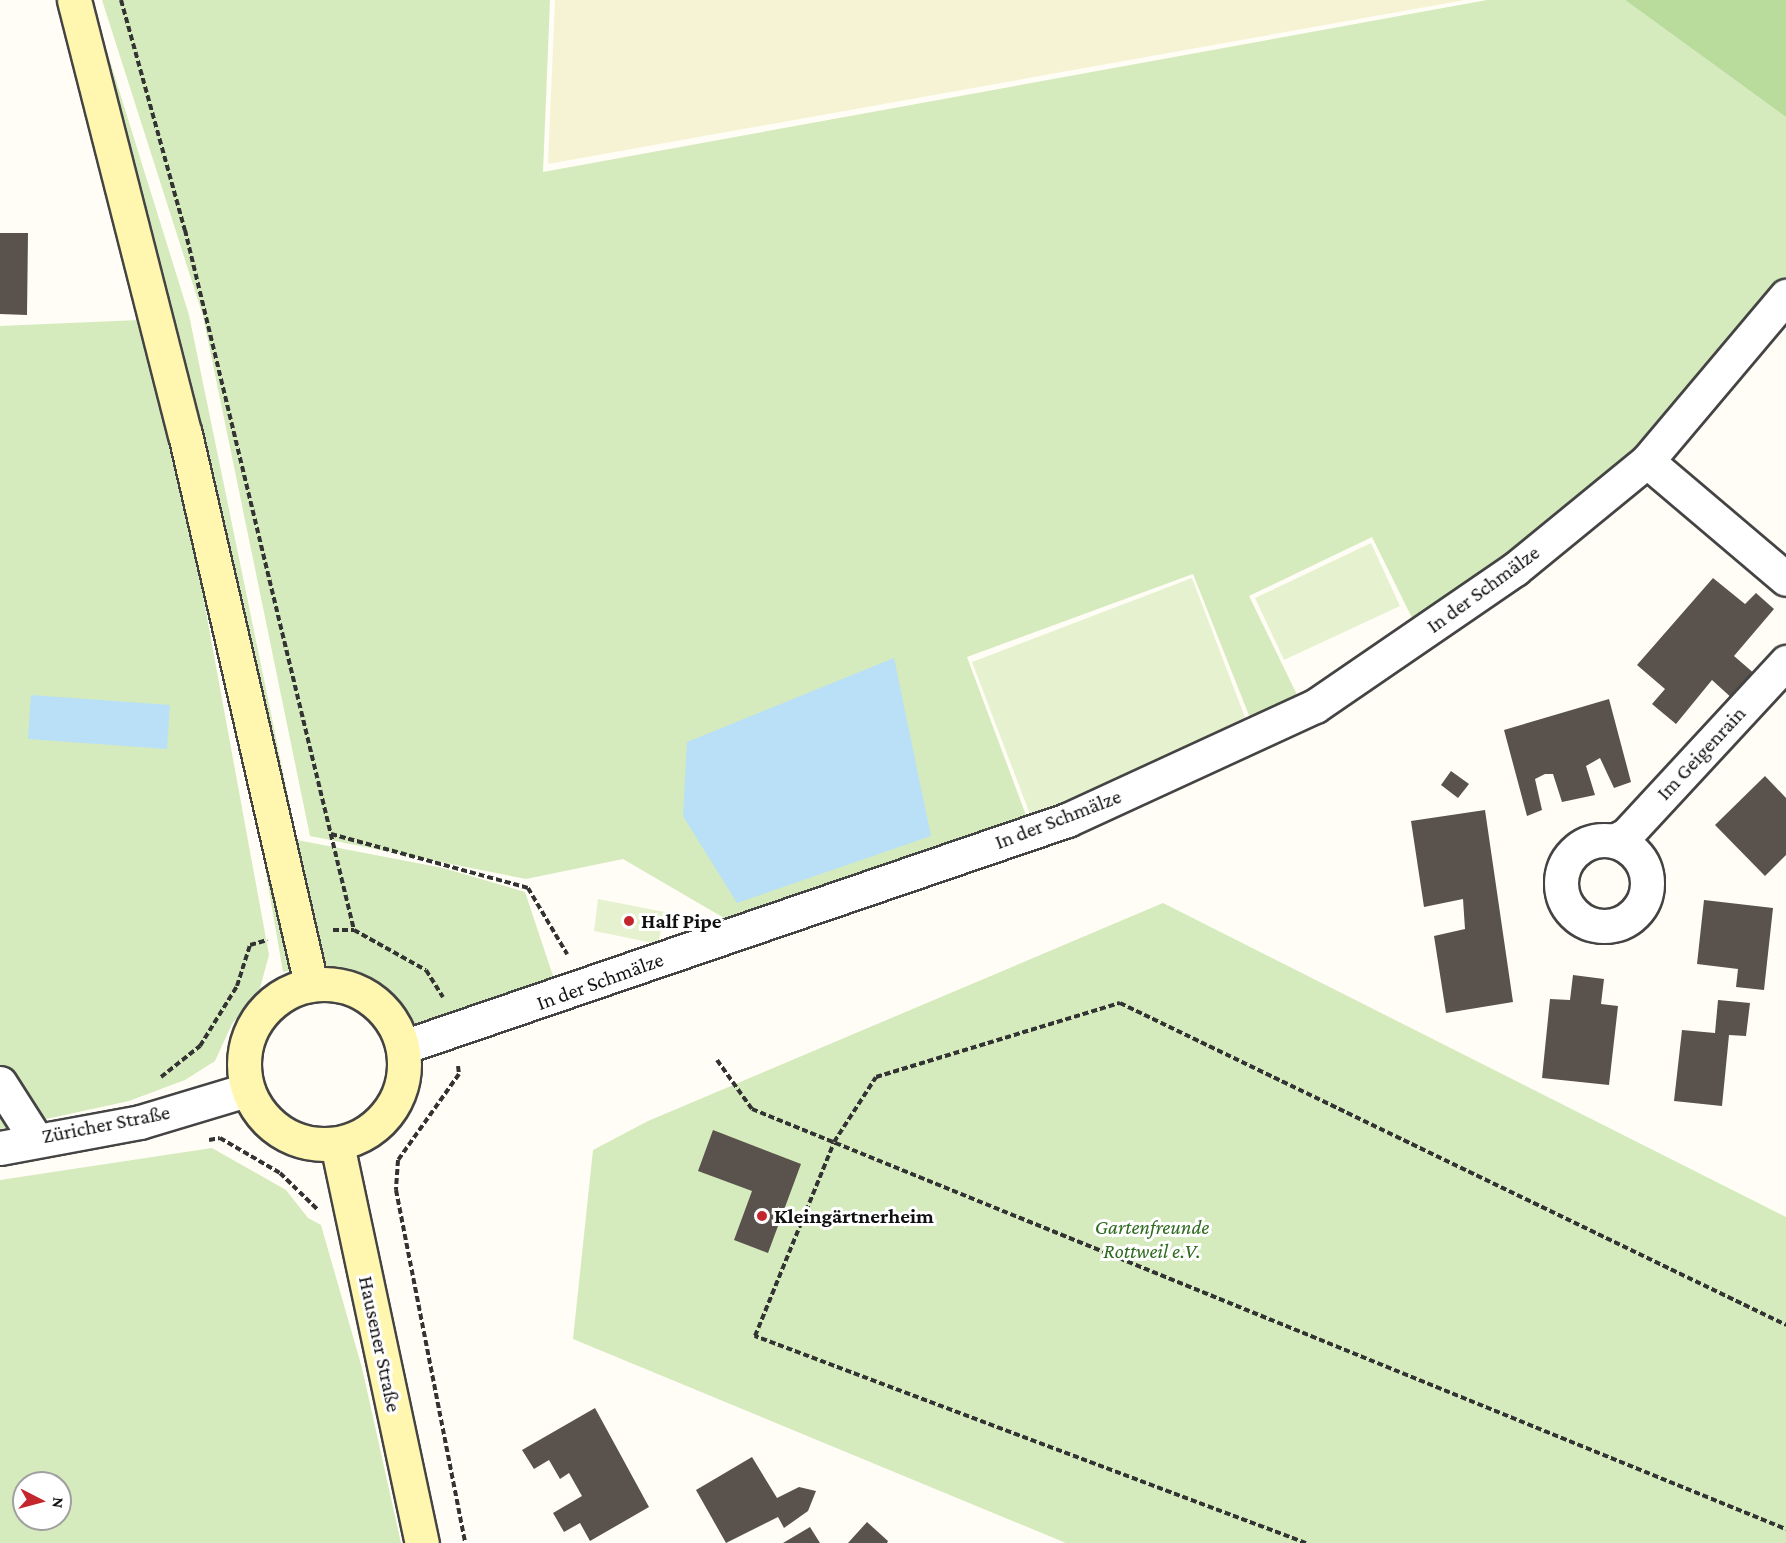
<!DOCTYPE html>
<meta charset="utf-8">
<style>
body{margin:0}
#map{position:relative;width:1786px;height:1543px;overflow:hidden;background:#fffdf5;font-family:"Crimson Pro",serif}
div>[style]{position:absolute}
.farmland>*{inset:0;background:#f6f3d4}
.green>*{inset:0;background:#d5ebbd}
.forest>*{inset:0;background:#b9dc9c}
.pitch>*{inset:0;background:#e6f2cf}
.water>*{inset:0;background:#b9e0f7}
.building>*{inset:0;background:#5a524d}
.path>*{height:4px;margin-top:-2px;transform-origin:0;background:repeating-linear-gradient(90deg,#333 0 6px,transparent 0 9px)}
.roads{filter:drop-shadow(2px 0 #444) drop-shadow(-2px 0 #444) drop-shadow(0 2px #444) drop-shadow(0 -2px #444)}
.street>*{height:33px;margin:-16.5px;padding:0 16.5px;transform-origin:16.5px;border-radius:16.5px;background:#fff}
.street>.ring{margin:-16.5px;padding:0;box-sizing:content-box;background:none;border:33px solid #fff;border-radius:50%}
.secondary>*{height:33px;margin:-16.5px;padding:0 16.5px;transform-origin:16.5px;border-radius:16.5px;background:#fff6b0}
.secondary>.ring{margin:-16.5px;padding:0;box-sizing:content-box;background:none;border:33px solid #fff6b0;border-radius:50%}
.dots>*{width:16px;height:16px;translate:-50% -50%;box-sizing:border-box;border:3px solid #fff;border-radius:50%}
span{translate:-50% -50%;white-space:nowrap;text-align:center;line-height:1.15;-webkit-text-stroke:6px #fff;paint-order:stroke}
.street-label{font-size:21px;color:#111}
.poi-label{font-size:21px;color:#111;font-weight:700}
.left{translate:0 -50%;text-align:left}
.park-label{font-size:21px;color:#2f6b1f;font-style:italic}
.north{position:absolute;left:12px;top:1471px;width:60px;height:60px;box-sizing:border-box;background:#fff;border:2px solid #a0a0a0;border-radius:50%;rotate:96deg;font-size:16px;font-weight:700;line-height:24px;text-align:center;color:#111}
.north::after{content:'';display:block;margin:auto;width:21px;height:27px;background:#c4262e;clip-path:polygon(50% 0,100% 100%,50% 72%,0 100%)}
</style>
<div id="map">
<div class="farmland">
<i style="clip-path:polygon(555px 0,1465px 0,548px 164px)"></i>
</div>
<div class="green">
<i style="clip-path:polygon(91px 0,189px 315px,297px 840px,443px 868px,525px 892px,556px 985px,450px 1019px,400px 1026px,366px 983px,307px 966px,283px 972px,192px 442px)"></i>
<i style="clip-path:polygon(102px 0,550px 0,543px 172px,1487px 0,1625px 0,1786px 117px,1786px 287px,1639px 458px,1416px 626px,1372px 537px,1249px 596px,1302px 705px,1254px 728px,1193px 574px,967px 657px,1030px 826px,736px 925px,623px 859px,526px 879px,310px 836px,203px 316px)"></i>
<i style="clip-path:polygon(139px 320px,175px 443px,269px 955px,260px 988px,232px 1024px,215px 1061px,185px 1080px,129px 1101px,0 1129px,0 326px)"></i>
<i style="clip-path:polygon(1163px 903px,1786px 1217px,1786px 1543px,1066px 1543px,573px 1339px,593px 1150px,648px 1121px)"></i>
<i style="clip-path:polygon(evenodd,212px 1148px,286px 1190px,308px 1218px,321px 1225px,362px 1368px,401px 1543px,0 1543px,0 1180px,212px 1148px,24px 1483px,60px 1483px,60px 1519px,24px 1519px,24px 1483px)"></i>
</div>
<div class="forest">
<i style="clip-path:polygon(1625px 0,1786px 0,1786px 117px)"></i>
</div>
<div class="pitch">
<i style="clip-path:polygon(1371px 543px,1400px 606px,1284px 660px,1255px 598px)"></i>
<i style="clip-path:polygon(1192px 578px,1251px 733px,1031px 817px,972px 662px)"></i>
<i style="clip-path:polygon(598px 899px,665px 912px,658px 944px,594px 931px)"></i>
</div>
<div class="water">
<i style="clip-path:polygon(894px 658px,931px 836px,737px 903px,683px 816px,687px 742px)"></i>
<i style="clip-path:polygon(31px 695px,170px 705px,167px 749px,28px 739px)"></i>
</div>
<div class="building">
<i style="clip-path:polygon(0 233px,28px 233px,27px 315px,0 314px)"></i>
<i style="clip-path:polygon(1713px 578px,1745px 604px,1756px 593px,1774px 609px,1734px 656px,1756px 675px,1734px 700px,1712px 680px,1676px 724px,1652px 704px,1665px 689px,1637px 665px)"></i>
<i style="clip-path:polygon(1609px 699px,1631px 782px,1614px 788px,1600px 758px,1586px 766px,1595px 795px,1562px 802px,1553px 774px,1545px 774px,1535px 779px,1542px 810px,1527px 816px,1504px 730px)"></i>
<i style="clip-path:polygon(1451px 771px,1469px 784px,1458px 798px,1441px 785px)"></i>
<i style="clip-path:polygon(1765px 776px,1786px 798px,1786px 855px,1765px 876px,1715px 825px)"></i>
<i style="clip-path:polygon(1485px 810px,1513px 1002px,1446px 1013px,1434px 936px,1465px 929px,1463px 899px,1424px 907px,1411px 821px)"></i>
<i style="clip-path:polygon(1704px 900px,1773px 908px,1764px 990px,1736px 987px,1738px 969px,1697px 964px)"></i>
<i style="clip-path:polygon(1573px 975px,1604px 979px,1601px 1004px,1618px 1006px,1609px 1085px,1542px 1078px,1550px 999px,1570px 1000px)"></i>
<i style="clip-path:polygon(1718px 1000px,1750px 1003px,1746px 1036px,1729px 1035px,1722px 1106px,1674px 1101px,1682px 1030px,1715px 1033px)"></i>
<i style="clip-path:polygon(713px 1130px,801px 1164px,768px 1253px,734px 1240px,752px 1191px,698px 1171px)"></i>
<i style="clip-path:polygon(595px 1408px,649px 1507px,590px 1541px,580px 1523px,564px 1532px,553px 1513px,582px 1496px,569px 1473px,560px 1479px,549px 1460px,534px 1469px,522px 1450px)"></i>
<i style="clip-path:polygon(752px 1457px,777px 1498px,799px 1487px,816px 1491px,808px 1511px,784px 1528px,778px 1517px,726px 1543px,696px 1490px)"></i>
<i style="clip-path:polygon(867px 1522px,888px 1541px,887px 1543px,848px 1543px)"></i>
<i style="clip-path:polygon(810px 1527px,820px 1543px,783px 1543px)"></i>
</div>
<div class="path">
<i style="left:121px;top:0;width:239px;rotate:74.5deg"></i>
<i style="left:185px;top:230px;width:720px;rotate:76.43deg"></i>
<i style="left:354px;top:930px;width:82px;rotate:29.1deg"></i>
<i style="left:426px;top:970px;width:32px;rotate:58deg"></i>
<i style="left:331px;top:834px;width:204px;rotate:15.3deg"></i>
<i style="left:528px;top:888px;width:77px;rotate:59.4deg"></i>
<i style="left:333px;top:930px;width:21px"></i>
<i style="left:717px;top:1060px;width:60px;rotate:54.5deg"></i>
<i style="left:752px;top:1109px;width:1116px;rotate:22.11deg"></i>
<i style="left:458px;top:1066px;width:8px;rotate:83deg"></i>
<i style="left:459px;top:1074px;width:105px;rotate:125.3deg"></i>
<i style="left:398px;top:1160px;width:30px;rotate:94deg"></i>
<i style="left:396px;top:1190px;width:360px;rotate:78.9deg"></i>
<i style="left:161px;top:1077px;width:50px;rotate:-38.5deg"></i>
<i style="left:200px;top:1046px;width:70px;rotate:-58.3deg"></i>
<i style="left:237px;top:986px;width:43px;rotate:-72.4deg"></i>
<i style="left:250px;top:945px;width:18px;rotate:-16deg"></i>
<i style="left:209px;top:1140px;width:11px;rotate:-10deg"></i>
<i style="left:220px;top:1138px;width:69px;rotate:30.3deg"></i>
<i style="left:280px;top:1173px;width:52px;rotate:44.2deg"></i>
<i style="left:1306px;top:1543px;width:589px;rotate:-159.41deg"></i>
<i style="left:755px;top:1336px;width:209px;rotate:-67.8deg"></i>
<i style="left:834px;top:1142px;width:77px;rotate:-57.1deg"></i>
<i style="left:876px;top:1077px;width:255px;rotate:-16.9deg"></i>
<i style="left:1120px;top:1003px;width:740px;rotate:25.8deg"></i>
</div>
<div class="roads">
<div class="street">
<i style="left:1647px;top:461px;width:182px;rotate:40.3deg"></i>
<i class="ring" style="left:1561px;top:840px;width:53px;height:53px"></i>
<i style="left:1614px;top:841px;width:13px;rotate:-27deg"></i>
<i style="left:1626px;top:835px;width:236px;rotate:-47.2deg"></i>
<i style="left:403px;top:1047px;width:702px;rotate:-18.87deg"></i>
<i style="left:1067px;top:820px;width:273px;rotate:-24.7deg"></i>
<i style="left:1315px;top:706px;width:242px;rotate:-34.4deg"></i>
<i style="left:1515px;top:569px;width:171px;rotate:-39.3deg"></i>
<i style="left:1647px;top:461px;width:216px;rotate:-49.9deg"></i>
<i style="left:0;top:1083px;width:65px;rotate:57.5deg"></i>
<i style="left:0;top:1148px;width:142px;rotate:-10.5deg"></i>
<i style="left:140px;top:1122px;width:112px;rotate:-16.7deg"></i>
</div>
<div class="secondary">
<i style="left:74px;top:0;width:448px;rotate:75.7deg"></i>
<i style="left:185px;top:434px;width:564px;rotate:77.1deg"></i>
<i class="ring" style="left:244px;top:984px;width:127px;height:127px"></i>
<i style="left:337px;top:1144px;width:408px;rotate:78deg"></i>
</div>
</div>
<div class="dots">
<i style="left:629px;top:921px;background:#c4262e"></i>
<i style="left:762px;top:1216px;background:#c4262e"></i>
</div>
<div class="street-label">
<span style="left:1483px;top:589px;rotate:-36deg">In der Schmälze</span>
<span style="left:1701px;top:753px;rotate:-47deg">Im Geigenrain</span>
<span style="left:1058px;top:819px;rotate:-21deg">In der Schmälze</span>
<span style="left:600px;top:981px;rotate:-20deg">In der Schmälze</span>
<span style="left:106px;top:1124px;rotate:-11deg">Züricher Straße</span>
<span style="left:380px;top:1344px;rotate:78deg">Hausener Straße</span>
</div>
<div class="poi-label">
<span class="left" style="left:641px;top:921px">Half Pipe</span>
<span class="left" style="left:774px;top:1216px">Kleingärtnerheim</span>
</div>
<div class="park-label">
<span style="left:1152px;top:1239px">Gartenfreunde<br>Rottweil e.V.</span>
</div>
<div class="north">N</div>
</div>
